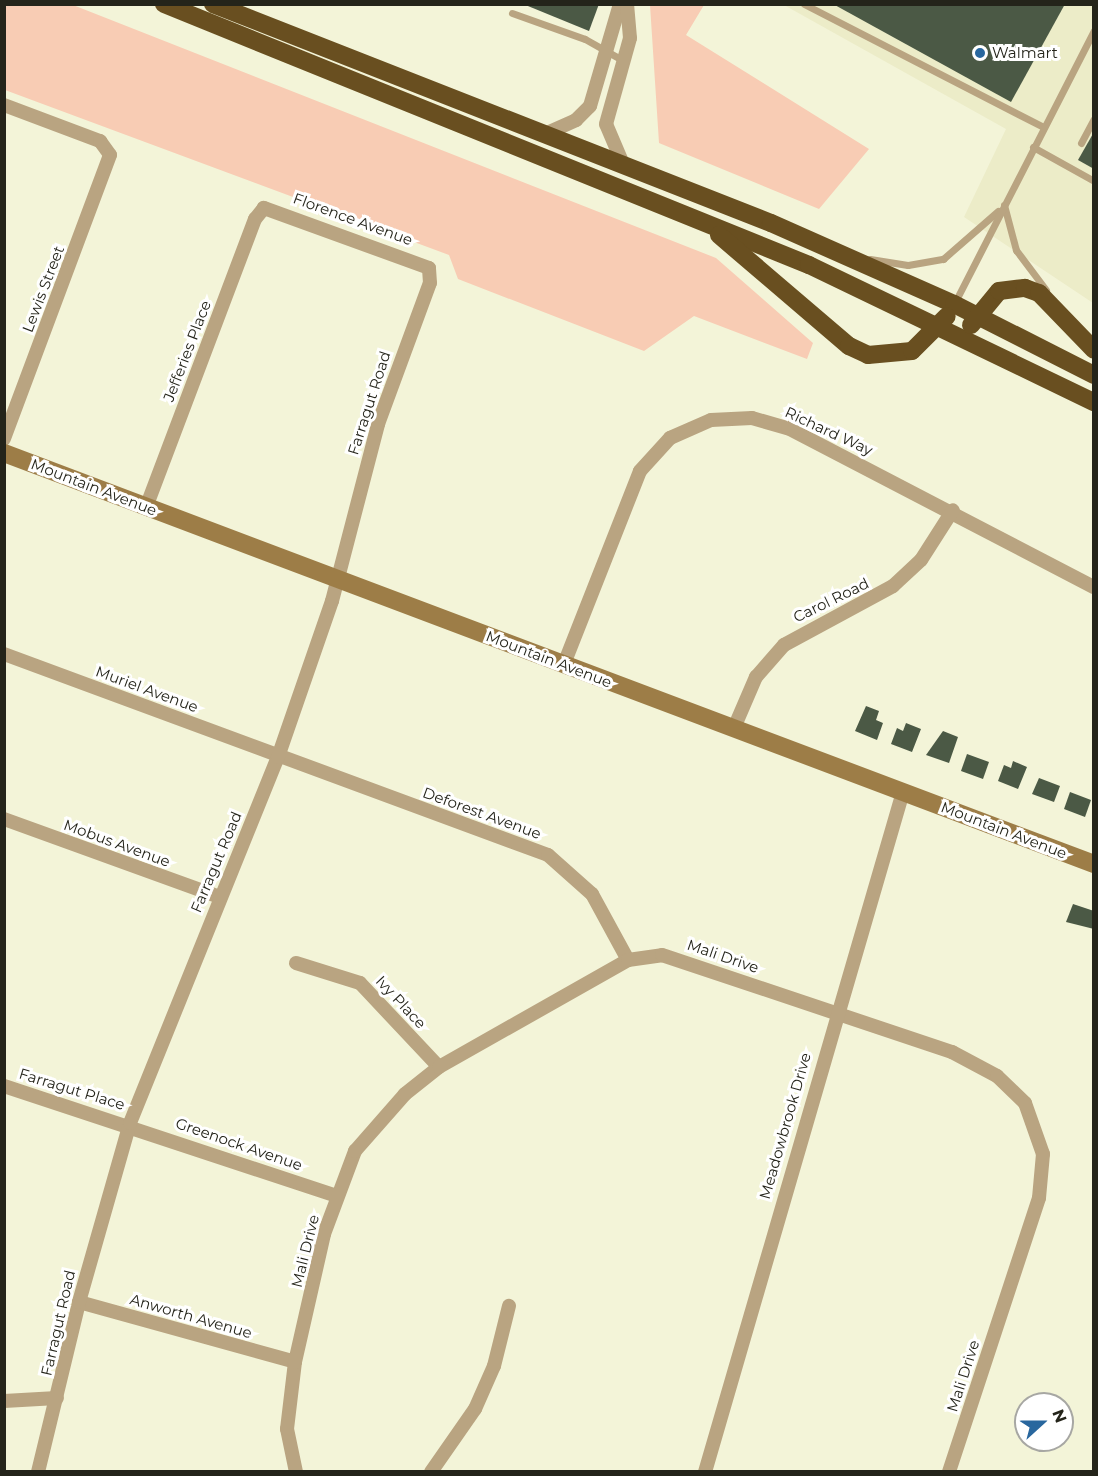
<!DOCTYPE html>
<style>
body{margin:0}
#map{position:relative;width:1098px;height:1476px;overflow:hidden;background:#f3f4d8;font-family:Montserrat,sans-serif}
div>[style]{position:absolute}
.built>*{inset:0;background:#ececc8}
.green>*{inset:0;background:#f8ccb4}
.building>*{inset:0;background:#4b5945}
.lane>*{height:7px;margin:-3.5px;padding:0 3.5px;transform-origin:3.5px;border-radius:3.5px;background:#b9a481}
.street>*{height:14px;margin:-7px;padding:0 7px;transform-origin:7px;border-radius:7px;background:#b9a481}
.secondary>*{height:18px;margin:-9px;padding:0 9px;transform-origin:9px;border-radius:9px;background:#9d7d47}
.highway>*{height:18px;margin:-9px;padding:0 9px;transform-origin:9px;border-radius:9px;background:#694f20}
.dots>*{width:16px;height:16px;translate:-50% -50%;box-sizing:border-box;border:3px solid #fff;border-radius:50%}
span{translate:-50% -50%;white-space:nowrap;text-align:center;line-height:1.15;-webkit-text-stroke:6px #fff;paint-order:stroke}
.poi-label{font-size:15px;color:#24241a}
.left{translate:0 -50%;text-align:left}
.street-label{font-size:15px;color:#24241a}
.frame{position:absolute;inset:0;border:6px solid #24241a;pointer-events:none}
.north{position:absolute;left:1014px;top:1392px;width:60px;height:60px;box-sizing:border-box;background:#fff;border:2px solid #a7a7a3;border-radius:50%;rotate:69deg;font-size:16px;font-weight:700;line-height:24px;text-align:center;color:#24241a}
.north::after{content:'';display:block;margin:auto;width:21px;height:27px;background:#29679e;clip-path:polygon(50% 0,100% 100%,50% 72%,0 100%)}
</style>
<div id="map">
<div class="built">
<i style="clip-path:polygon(784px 5px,1093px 5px,1093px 303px,964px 217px,1006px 129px)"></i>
</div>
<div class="green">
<i style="clip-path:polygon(4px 5px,73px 5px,716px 258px,813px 343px,807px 359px,694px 316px,644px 351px,458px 279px,449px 255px,5px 90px)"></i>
<i style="clip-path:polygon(650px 5px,704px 5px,686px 35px,869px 149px,819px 209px,659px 143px)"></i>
</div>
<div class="building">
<i style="clip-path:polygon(523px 4px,599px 4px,589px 31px)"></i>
<i style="clip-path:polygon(833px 4px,1065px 4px,1011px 102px)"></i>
<i style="clip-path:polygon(1094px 132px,1094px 169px,1078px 160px)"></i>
<i style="clip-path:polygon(866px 706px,879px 711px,876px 720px,883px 723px,877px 740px,855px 731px)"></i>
<i style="clip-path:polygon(906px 723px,921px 729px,912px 752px,891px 744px,897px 728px,903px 731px)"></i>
<i style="clip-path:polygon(943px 731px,958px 737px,949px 763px,926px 755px)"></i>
<i style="clip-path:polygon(967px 754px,989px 762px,983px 779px,961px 771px)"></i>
<i style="clip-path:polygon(1013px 761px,1027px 767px,1018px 789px,998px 781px,1004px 765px,1011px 768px)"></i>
<i style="clip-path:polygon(1039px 778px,1060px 786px,1054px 802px,1032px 794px)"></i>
<i style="clip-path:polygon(1070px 792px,1091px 800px,1085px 817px,1064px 809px)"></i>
<i style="clip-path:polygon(1073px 904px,1094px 911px,1094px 929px,1066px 922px)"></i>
</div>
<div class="lane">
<i style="left:804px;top:4px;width:269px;rotate:27.2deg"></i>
<i style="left:512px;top:13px;width:77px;rotate:19.6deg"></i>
<i style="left:585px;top:39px;width:45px;rotate:29.4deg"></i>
<i style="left:1081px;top:143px;width:27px;rotate:-62deg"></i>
<i style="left:1033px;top:147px;width:70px;rotate:29.1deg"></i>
<i style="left:1004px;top:205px;width:47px;rotate:75.1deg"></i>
<i style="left:1016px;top:250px;width:50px;rotate:53.1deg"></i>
<i style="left:870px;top:259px;width:38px;rotate:9deg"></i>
<i style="left:908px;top:265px;width:36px;rotate:-10deg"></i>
<i style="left:943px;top:259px;width:73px;rotate:-41.1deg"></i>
<i style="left:954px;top:304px;width:307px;rotate:-62.9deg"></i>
</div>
<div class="street">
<i style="left:4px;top:105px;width:103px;rotate:20.6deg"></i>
<i style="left:100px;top:141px;width:17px;rotate:54deg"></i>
<i style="left:110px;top:155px;width:303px;rotate:110.5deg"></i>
<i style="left:545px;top:134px;width:34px;rotate:-24deg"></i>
<i style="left:576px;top:120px;width:20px;rotate:-45deg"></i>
<i style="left:590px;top:106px;width:106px;rotate:-73.6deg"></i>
<i style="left:623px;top:164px;width:43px;rotate:-113deg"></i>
<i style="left:606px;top:124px;width:89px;rotate:-74.4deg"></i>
<i style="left:630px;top:38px;width:34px;rotate:-95deg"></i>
<i style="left:4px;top:654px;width:580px;rotate:20.28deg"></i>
<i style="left:548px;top:855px;width:59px;rotate:41.6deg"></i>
<i style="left:592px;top:894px;width:75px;rotate:61.4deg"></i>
<i style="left:564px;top:664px;width:207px;rotate:-68.5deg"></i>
<i style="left:640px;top:471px;width:45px;rotate:-47.7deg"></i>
<i style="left:670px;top:438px;width:45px;rotate:-23.7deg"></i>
<i style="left:711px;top:420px;width:41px;rotate:-2.8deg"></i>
<i style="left:752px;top:418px;width:37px;rotate:16deg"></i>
<i style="left:788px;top:428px;width:345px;rotate:27.5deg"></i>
<i style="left:734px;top:728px;width:56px;rotate:-66.7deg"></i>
<i style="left:756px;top:677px;width:43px;rotate:-48.8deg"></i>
<i style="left:784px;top:645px;width:124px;rotate:-28.4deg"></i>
<i style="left:893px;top:586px;width:38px;rotate:-43deg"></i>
<i style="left:921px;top:560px;width:59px;rotate:-57.4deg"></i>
<i style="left:4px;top:819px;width:229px;rotate:19.9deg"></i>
<i style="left:296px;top:963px;width:67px;rotate:17.4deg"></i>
<i style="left:360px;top:983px;width:115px;rotate:46.8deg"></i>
<i style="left:4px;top:1086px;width:351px;rotate:18.3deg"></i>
<i style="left:79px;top:1302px;width:224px;rotate:15.5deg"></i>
<i style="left:4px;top:1401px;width:53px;rotate:-3.2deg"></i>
<i style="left:38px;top:1472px;width:175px;rotate:-76.4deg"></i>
<i style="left:79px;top:1302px;width:186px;rotate:-74.1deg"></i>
<i style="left:130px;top:1123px;width:395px;rotate:-68deg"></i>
<i style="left:278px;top:757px;width:165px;rotate:-70.9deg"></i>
<i style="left:332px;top:601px;width:183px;rotate:-75.4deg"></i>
<i style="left:378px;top:424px;width:150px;rotate:-69.8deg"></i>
<i style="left:430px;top:283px;width:15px;rotate:-94deg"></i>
<i style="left:429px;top:268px;width:176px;rotate:-160deg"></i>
<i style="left:264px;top:208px;width:14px;rotate:129deg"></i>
<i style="left:255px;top:219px;width:308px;rotate:110.7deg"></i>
<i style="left:296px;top:1472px;width:44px;rotate:-101.8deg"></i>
<i style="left:287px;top:1429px;width:67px;rotate:-83.2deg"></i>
<i style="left:295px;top:1362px;width:131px;rotate:-77.2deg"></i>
<i style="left:324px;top:1234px;width:89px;rotate:-69.5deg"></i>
<i style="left:355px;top:1151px;width:76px;rotate:-48.7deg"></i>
<i style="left:405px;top:1094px;width:43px;rotate:-38.5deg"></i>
<i style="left:439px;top:1067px;width:217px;rotate:-29.5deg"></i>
<i style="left:628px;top:960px;width:34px;rotate:-8deg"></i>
<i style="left:662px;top:955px;width:306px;rotate:18.5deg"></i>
<i style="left:952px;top:1052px;width:51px;rotate:28.1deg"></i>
<i style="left:997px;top:1076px;width:39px;rotate:44deg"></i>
<i style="left:1025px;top:1103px;width:54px;rotate:70.6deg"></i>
<i style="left:1043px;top:1154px;width:44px;rotate:95.2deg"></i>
<i style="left:1039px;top:1198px;width:288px;rotate:108.2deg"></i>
<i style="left:431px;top:1472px;width:77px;rotate:-55.1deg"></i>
<i style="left:475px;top:1409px;width:47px;rotate:-66.2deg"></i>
<i style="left:494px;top:1366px;width:62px;rotate:-76deg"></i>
<i style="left:705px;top:1472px;width:708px;rotate:-73.77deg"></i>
</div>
<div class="secondary">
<i style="left:4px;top:453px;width:1165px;rotate:20.66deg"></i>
</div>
<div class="highway">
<i style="left:164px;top:4px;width:696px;rotate:22.03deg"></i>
<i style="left:809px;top:265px;width:316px;rotate:25.7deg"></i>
<i style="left:213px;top:4px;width:599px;rotate:21.43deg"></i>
<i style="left:771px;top:223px;width:200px;rotate:23.9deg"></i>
<i style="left:954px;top:304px;width:157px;rotate:26.9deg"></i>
<i style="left:719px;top:235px;width:171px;rotate:40.5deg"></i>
<i style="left:849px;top:346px;width:21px;rotate:25deg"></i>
<i style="left:868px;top:355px;width:44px;rotate:-5.2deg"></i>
<i style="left:912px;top:351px;width:49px;rotate:-45deg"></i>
<i style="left:971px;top:325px;width:44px;rotate:-50.5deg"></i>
<i style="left:999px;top:291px;width:26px;rotate:-7deg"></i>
<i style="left:1025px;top:288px;width:15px;rotate:20deg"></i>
<i style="left:1039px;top:293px;width:79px;rotate:46deg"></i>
</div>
<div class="dots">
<i style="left:980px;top:53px;background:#29679e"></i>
</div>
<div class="poi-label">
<span class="left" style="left:992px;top:53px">Walmart</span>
</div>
<div class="street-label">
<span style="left:353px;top:219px;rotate:20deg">Florence Avenue</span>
<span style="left:43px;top:289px;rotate:-69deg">Lewis Street</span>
<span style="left:187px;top:351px;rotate:-69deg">Jefferies Place</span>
<span style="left:369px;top:403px;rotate:-72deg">Farragut Road</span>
<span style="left:829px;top:431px;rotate:25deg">Richard Way</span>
<span style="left:94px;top:487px;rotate:21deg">Mountain Avenue</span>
<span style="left:831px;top:600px;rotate:-26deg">Carol Road</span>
<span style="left:549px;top:659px;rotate:21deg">Mountain Avenue</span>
<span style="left:147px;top:689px;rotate:20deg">Muriel Avenue</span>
<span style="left:482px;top:813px;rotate:20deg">Deforest Avenue</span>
<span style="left:1004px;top:830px;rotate:21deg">Mountain Avenue</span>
<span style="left:117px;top:843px;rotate:20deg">Mobus Avenue</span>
<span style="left:216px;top:862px;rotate:-67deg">Farragut Road</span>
<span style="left:723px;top:956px;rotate:19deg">Mali Drive</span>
<span style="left:401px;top:1002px;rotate:47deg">Ivy Place</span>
<span style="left:72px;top:1089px;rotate:17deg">Farragut Place</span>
<span style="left:785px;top:1126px;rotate:-74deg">Meadowbrook Drive</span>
<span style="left:239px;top:1144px;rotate:19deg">Greenock Avenue</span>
<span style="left:305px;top:1251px;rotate:-76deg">Mali Drive</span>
<span style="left:191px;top:1316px;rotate:16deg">Anworth Avenue</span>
<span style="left:58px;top:1323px;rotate:-77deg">Farragut Road</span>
<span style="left:963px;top:1376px;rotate:-72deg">Mali Drive</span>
</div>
<div class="frame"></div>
<div class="north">N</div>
</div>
